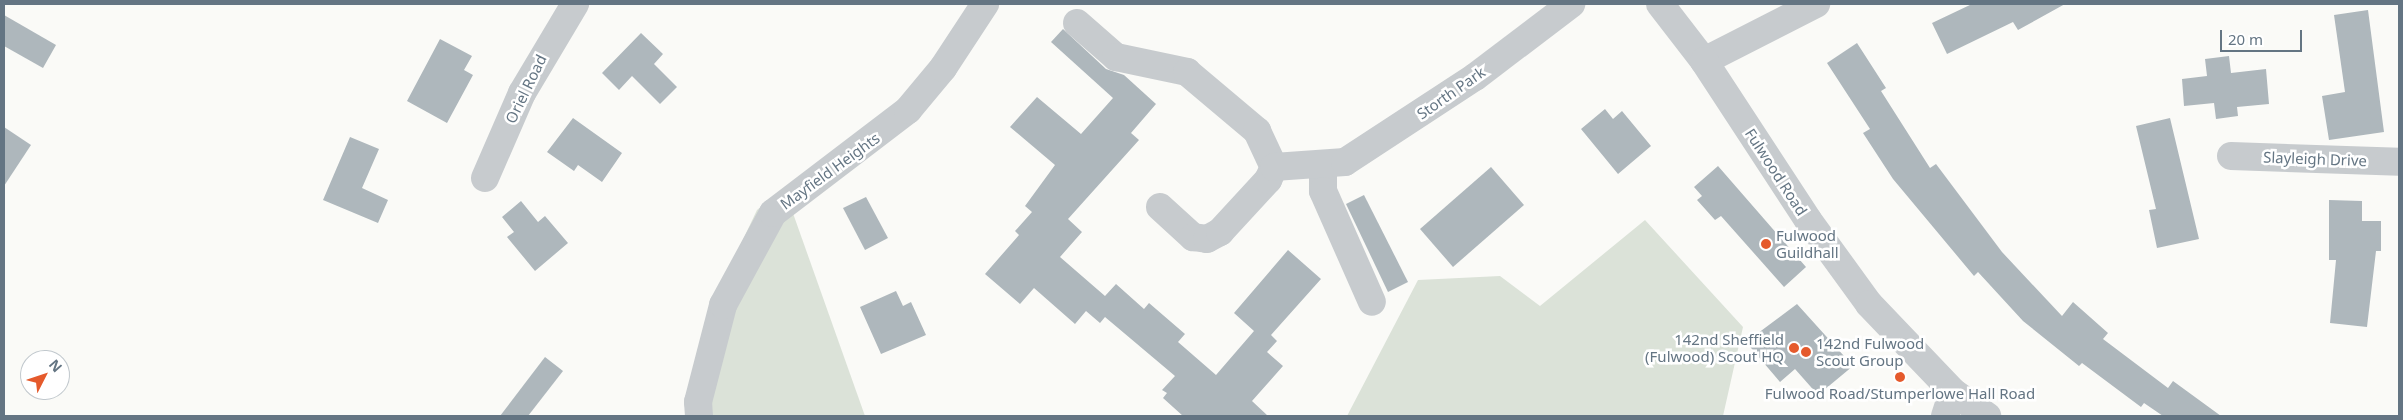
<!DOCTYPE html>
<style>
body{margin:0}
#map{position:relative;width:2403px;height:420px;overflow:hidden;background:#fafaf7;font-family:"Noto Sans",sans-serif}
div>[style]{position:absolute}
.green>*{inset:0;background:#dbe2d8}
.building>*{inset:0;background:#aeb7bc}
.minor>*{height:28px;margin:-14px;padding:0 14px;transform-origin:14px;border-radius:14px;background:#c7cbce}
.tertiary>*{height:28px;margin:-14px;padding:0 14px;transform-origin:14px;border-radius:14px;background:#c7cbce}
.dots>*{width:14px;height:14px;translate:-50% -50%;box-sizing:border-box;border:2px solid #fff;border-radius:50%}
span{translate:-50% -50%;white-space:nowrap;text-align:center;line-height:1.15;-webkit-text-stroke:5px #fff;paint-order:stroke}
.street-label{font-size:15px;color:#647583}
.poi-label{font-size:15px;color:#647583}
.left{translate:0 -50%;text-align:left}
.right{translate:-100% -50%;text-align:right}
.frame{position:absolute;inset:0;border:5px solid #647583;pointer-events:none}
.north{position:absolute;left:20px;top:350px;width:50px;height:50px;box-sizing:border-box;background:#fff;border:1px solid #c1c8cd;border-radius:50%;rotate:49deg;font-size:14px;font-weight:700;line-height:20px;text-align:center;color:#647583}
.north::after{content:'';display:block;margin:auto;width:18px;height:22px;background:#e55a2c;clip-path:polygon(50% 0,100% 100%,50% 72%,0 100%)}
.scale{position:absolute;left:2220px;top:30px;width:82px;height:22px;box-sizing:border-box;border:2px solid #647583;border-top:0;padding-left:6px;font-size:15px;line-height:18px;white-space:nowrap;color:#647583;-webkit-text-stroke:4px #fff;paint-order:stroke}
</style>
<div id="map">
<div class="green">
<i style="clip-path:polygon(784px 188px,865px 416px,690px 416px,711px 307px,757px 210px)"></i>
<i style="clip-path:polygon(1645px 220px,1743px 327px,1723px 416px,1347px 416px,1418px 280px,1500px 276px,1540px 306px)"></i>
</div>
<div class="building">
<i style="clip-path:polygon(1972px 4px,2065px 4px,2018px 30px,2013px 22px,1947px 54px,1932px 23px)"></i>
<i style="clip-path:polygon(2368px 10px,2384px 132px,2329px 140px,2322px 96px,2345px 92px,2334px 15px)"></i>
<i style="clip-path:polygon(4px 15px,56px 45px,43px 68px,4px 46px)"></i>
<i style="clip-path:polygon(1063px 29px,1106px 69px,1124px 75px,1156px 104px,1131px 133px,1139px 140px,1068px 219px,1082px 232px,1060px 257px,1105px 296px,1116px 284px,1144px 309px,1149px 303px,1185px 334px,1178px 342px,1216px 375px,1254px 331px,1234px 313px,1288px 250px,1321px 279px,1271px 335px,1277px 341px,1267px 352px,1283px 366px,1252px 401px,1268px 416px,1183px 416px,1163px 398px,1167px 393px,1162px 390px,1175px 376px,1105px 317px,1100px 323px,1086px 311px,1075px 324px,1034px 288px,1020px 304px,985px 274px,1019px 235px,1015px 231px,1032px 212px,1025px 206px,1055px 165px,1010px 127px,1037px 97px,1081px 134px,1113px 98px,1051px 42px)"></i>
<i style="clip-path:polygon(641px 33px,663px 54px,654px 64px,677px 87px,660px 104px,632px 76px,619px 90px,602px 73px)"></i>
<i style="clip-path:polygon(440px 39px,472px 56px,464px 70px,473px 75px,447px 123px,407px 101px)"></i>
<i style="clip-path:polygon(1857px 43px,1886px 88px,1881px 91px,1930px 168px,1936px 164px,2002px 252px,2062px 316px,2073px 302px,2108px 333px,2103px 339px,2168px 388px,2173px 381px,2221px 416px,2163px 416px,2144px 403px,2141px 407px,2082px 363px,2079px 366px,2023px 321px,1978px 272px,1974px 276px,1893px 179px,1863px 133px,1870px 129px,1827px 63px)"></i>
<i style="clip-path:polygon(2229px 56px,2231px 73px,2266px 69px,2269px 104px,2237px 107px,2238px 116px,2216px 119px,2214px 103px,2184px 106px,2182px 79px,2207px 76px,2205px 59px)"></i>
<i style="clip-path:polygon(1605px 109px,1613px 119px,1622px 111px,1651px 146px,1618px 174px,1581px 129px)"></i>
<i style="clip-path:polygon(573px 118px,622px 153px,602px 182px,578px 165px,574px 171px,547px 152px)"></i>
<i style="clip-path:polygon(2170px 118px,2199px 239px,2157px 248px,2149px 210px,2156px 209px,2136px 126px)"></i>
<i style="clip-path:polygon(4px 127px,31px 145px,4px 186px)"></i>
<i style="clip-path:polygon(350px 137px,379px 149px,362px 188px,388px 200px,378px 223px,323px 200px)"></i>
<i style="clip-path:polygon(1718px 166px,1806px 267px,1784px 287px,1721px 216px,1715px 220px,1697px 200px,1702px 196px,1694px 187px)"></i>
<i style="clip-path:polygon(1491px 167px,1524px 205px,1453px 267px,1420px 229px)"></i>
<i style="clip-path:polygon(1364px 195px,1408px 282px,1388px 292px,1346px 204px)"></i>
<i style="clip-path:polygon(866px 197px,888px 238px,865px 250px,843px 208px)"></i>
<i style="clip-path:polygon(2329px 200px,2362px 201px,2362px 221px,2381px 221px,2381px 251px,2376px 251px,2367px 327px,2330px 323px,2336px 260px,2329px 260px)"></i>
<i style="clip-path:polygon(521px 201px,538px 222px,545px 216px,568px 243px,535px 271px,507px 237px,514px 232px,502px 217px)"></i>
<i style="clip-path:polygon(896px 291px,903px 306px,911px 302px,926px 335px,881px 354px,860px 307px)"></i>
<i style="clip-path:polygon(1797px 304px,1853px 366px,1818px 395px,1795px 369px,1780px 382px,1746px 342px)"></i>
<i style="clip-path:polygon(545px 357px,563px 371px,528px 416px,500px 416px)"></i>
</div>
<div class="minor">
<i style="left:1077px;top:23px;width:52px;rotate:41.1deg"></i>
<i style="left:1116px;top:57px;width:73px;rotate:11.9deg"></i>
<i style="left:1187px;top:72px;width:92px;rotate:40.1deg"></i>
<i style="left:1257px;top:131px;width:40px;rotate:65deg"></i>
<i style="left:1704px;top:61px;width:126px;rotate:-27deg"></i>
<i style="left:2231px;top:156px;width:168px;rotate:2deg"></i>
<i style="left:1323px;top:165px;width:26px;rotate:90deg"></i>
<i style="left:1323px;top:191px;width:121px;rotate:66.2deg"></i>
<i style="left:485px;top:178px;width:93px;rotate:-66.5deg"></i>
<i style="left:522px;top:93px;width:104px;rotate:-59.2deg"></i>
<i style="left:1160px;top:207px;width:45px;rotate:42.3deg"></i>
<i style="left:1193px;top:237px;width:14px;rotate:8deg"></i>
<i style="left:1207px;top:239px;width:15px;rotate:-28deg"></i>
<i style="left:1220px;top:232px;width:71px;rotate:-47.3deg"></i>
<i style="left:1268px;top:180px;width:14px;rotate:-65deg"></i>
<i style="left:1274px;top:167px;width:71px;rotate:-4deg"></i>
<i style="left:1345px;top:162px;width:155px;rotate:-33.2deg"></i>
<i style="left:1475px;top:77px;width:121px;rotate:-37.2deg"></i>
<i style="left:699px;top:416px;width:14px;rotate:-94deg"></i>
<i style="left:698px;top:402px;width:100px;rotate:-75.5deg"></i>
<i style="left:723px;top:305px;width:105px;rotate:-61.5deg"></i>
<i style="left:773px;top:213px;width:170px;rotate:-37.3deg"></i>
<i style="left:908px;top:110px;width:55px;rotate:-50.2deg"></i>
<i style="left:943px;top:68px;width:77px;rotate:-56.7deg"></i>
<i style="left:1945px;top:416px;width:25px;rotate:-72deg"></i>
</div>
<div class="tertiary">
<i style="left:1660px;top:4px;width:72px;rotate:52.3deg"></i>
<i style="left:1704px;top:61px;width:190px;rotate:56.8deg"></i>
<i style="left:1808px;top:220px;width:104px;rotate:54deg"></i>
<i style="left:1869px;top:304px;width:122px;rotate:46.3deg"></i>
<i style="left:1953px;top:392px;width:42px;rotate:35.2deg"></i>
</div>
<div class="dots">
<i style="left:1766px;top:244px;background:#e55a2c"></i>
<i style="left:1794px;top:348px;background:#e55a2c"></i>
<i style="left:1806px;top:352px;background:#e55a2c"></i>
<i style="left:1900px;top:377px;background:#e55a2c"></i>
</div>
<div class="street-label">
<span style="left:526px;top:89px;rotate:-64deg">Oriel Road</span>
<span style="left:1451px;top:93px;rotate:-35deg">Storth Park</span>
<span style="left:2315px;top:159px;rotate:2deg">Slayleigh Drive</span>
<span style="left:830px;top:171px;rotate:-36deg">Mayfield Heights</span>
<span style="left:1776px;top:172px;rotate:57deg">Fulwood Road</span>
</div>
<div class="poi-label">
<span class="left" style="left:1776px;top:244px">Fulwood<br>Guildhall</span>
<span class="right" style="left:1784px;top:348px">142nd Sheffield<br>(Fulwood) Scout HQ</span>
<span class="left" style="left:1816px;top:352px">142nd Fulwood<br>Scout Group</span>
<span style="left:1900px;top:394px">Fulwood Road/Stumperlowe Hall Road</span>
</div>
<div class="frame"></div>
<div class="north">N</div>
<div class="scale">20 m</div>
</div>
